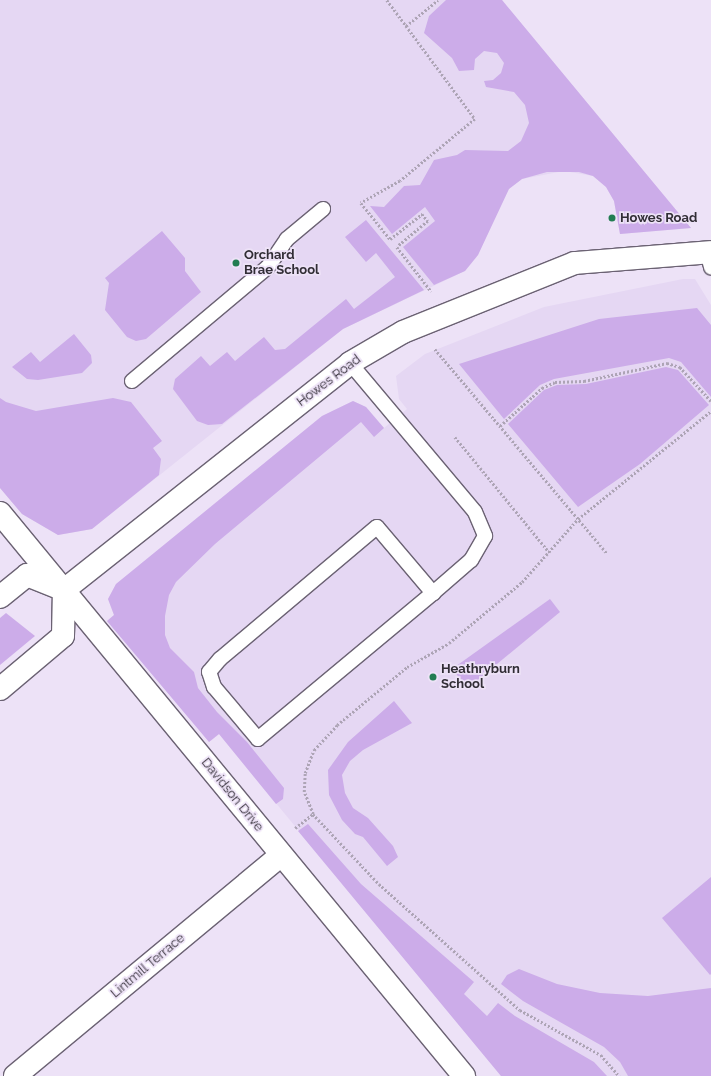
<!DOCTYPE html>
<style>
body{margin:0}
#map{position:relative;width:711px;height:1076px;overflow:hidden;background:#ede2f7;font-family:Raleway,sans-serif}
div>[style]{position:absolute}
.built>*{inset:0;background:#e5d7f3}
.green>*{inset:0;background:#ccace9}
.path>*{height:2.5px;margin-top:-1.25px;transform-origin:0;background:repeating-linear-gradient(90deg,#ada4b5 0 2px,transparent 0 4px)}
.roads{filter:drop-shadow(1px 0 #6b6273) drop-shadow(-1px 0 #6b6273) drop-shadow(0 1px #6b6273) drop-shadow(0 -1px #6b6273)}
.service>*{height:14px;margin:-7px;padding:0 7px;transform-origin:7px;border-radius:7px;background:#fff}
.minor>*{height:22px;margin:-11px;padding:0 11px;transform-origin:11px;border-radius:11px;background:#fff}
.dots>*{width:11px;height:11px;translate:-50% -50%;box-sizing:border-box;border:2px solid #ede2f7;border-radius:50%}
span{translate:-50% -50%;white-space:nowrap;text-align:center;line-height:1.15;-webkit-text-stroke:3.5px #ede2f7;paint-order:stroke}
.poi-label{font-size:13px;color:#312d35;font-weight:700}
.left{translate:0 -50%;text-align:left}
.street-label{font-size:13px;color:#312d35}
</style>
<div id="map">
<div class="built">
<i style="clip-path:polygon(0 0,502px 0,691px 228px,620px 234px,614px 201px,606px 187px,593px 176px,564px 171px,522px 179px,508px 189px,478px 255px,465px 271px,343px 329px,92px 529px,58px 535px,22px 514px,0 488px)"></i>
<i style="clip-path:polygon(683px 279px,695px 279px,711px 305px,711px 1076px,501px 1076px,219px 734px,209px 742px,107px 621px,114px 615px,108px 599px,116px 584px,322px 416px,353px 401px,366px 407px,384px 428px,407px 409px,399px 399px,396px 376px,425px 354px,544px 307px)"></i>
</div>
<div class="green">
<i style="clip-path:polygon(446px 0,502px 0,691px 228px,620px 234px,614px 201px,606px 187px,593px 176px,579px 172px,547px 172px,522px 179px,509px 189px,478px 255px,465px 271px,434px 285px,403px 247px,435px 221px,425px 207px,392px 234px,370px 206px,384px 207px,404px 186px,420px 185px,434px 160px,457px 155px,465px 150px,508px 151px,521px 141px,529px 123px,525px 105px,514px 92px,486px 87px,484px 81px,493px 80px,501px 73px,504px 63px,497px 53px,484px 51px,475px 59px,474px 70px,459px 71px,452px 58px,424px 33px,429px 16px)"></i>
<i style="clip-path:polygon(366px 220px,424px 290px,343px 329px,222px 424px,208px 425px,197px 421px,173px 389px,175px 379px,201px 356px,210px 366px,227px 352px,235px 361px,264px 337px,275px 350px,285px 349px,346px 299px,354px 309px,395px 277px,376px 253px,366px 262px,345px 237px)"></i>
<i style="clip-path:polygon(162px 231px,185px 258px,185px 271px,201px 292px,146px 339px,136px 341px,127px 337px,105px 310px,109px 283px,105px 278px)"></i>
<i style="clip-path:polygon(697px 308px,711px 325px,711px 397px,681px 362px,669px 358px,554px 379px,540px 385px,504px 419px,459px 364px,599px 319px)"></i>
<i style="clip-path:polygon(74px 334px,91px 355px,92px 363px,82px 373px,38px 380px,27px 379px,12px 367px,31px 352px,40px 362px)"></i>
<i style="clip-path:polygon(666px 367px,678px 370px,709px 405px,640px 464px,578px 507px,508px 424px,544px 390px,557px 385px,586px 384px)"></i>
<i style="clip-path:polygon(0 398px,6px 402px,36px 411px,113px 398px,131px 402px,162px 441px,153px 448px,161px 459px,159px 475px,92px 529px,58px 535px,22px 514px,0 488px)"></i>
<i style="clip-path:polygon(353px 401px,366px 407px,384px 428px,374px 437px,361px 422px,215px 544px,176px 582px,169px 595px,165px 616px,165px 635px,170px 648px,194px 672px,198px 688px,217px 712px,247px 742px,284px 788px,283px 799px,276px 804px,219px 734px,209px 742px,107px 621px,114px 615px,108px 599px,116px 584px,322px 416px)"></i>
<i style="clip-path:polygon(550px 599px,560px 612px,468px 688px,452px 669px)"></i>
<i style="clip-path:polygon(6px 613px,35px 636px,0 665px,0 618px)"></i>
<i style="clip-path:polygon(394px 701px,412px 723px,363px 750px,350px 761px,342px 775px,345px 793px,353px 808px,368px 818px,393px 846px,398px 857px,387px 866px,363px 837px,355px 834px,342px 820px,329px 795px,328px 770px,348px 742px)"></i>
<i style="clip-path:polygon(308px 824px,361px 884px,474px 982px,464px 994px,487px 1016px,498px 1003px,515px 1016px,594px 1062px,607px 1076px,501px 1076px,298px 831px)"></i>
<i style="clip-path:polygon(711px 877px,711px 974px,710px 975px,662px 918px)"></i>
<i style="clip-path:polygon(519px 969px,557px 984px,600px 993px,648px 996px,711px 988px,711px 1076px,628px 1076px,620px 1062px,604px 1047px,523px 1001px,501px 984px,507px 975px)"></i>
</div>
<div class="path">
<i style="left:387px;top:0;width:148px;rotate:53.5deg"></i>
<i style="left:475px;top:119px;width:97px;rotate:140.4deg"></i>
<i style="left:400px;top:181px;width:45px;rotate:150.6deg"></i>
<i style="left:361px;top:203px;width:46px;rotate:51.1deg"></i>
<i style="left:390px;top:239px;width:41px;rotate:-38deg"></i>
<i style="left:422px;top:214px;width:9px;rotate:49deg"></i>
<i style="left:428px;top:221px;width:40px;rotate:140deg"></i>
<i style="left:397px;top:247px;width:56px;rotate:52.3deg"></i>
<i style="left:406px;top:26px;width:41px;rotate:-39.1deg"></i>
<i style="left:435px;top:349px;width:267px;rotate:49.9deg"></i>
<i style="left:500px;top:426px;width:57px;rotate:-42.1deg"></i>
<i style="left:542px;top:388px;width:14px;rotate:-25deg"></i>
<i style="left:555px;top:382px;width:29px;rotate:-2deg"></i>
<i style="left:584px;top:381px;width:85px;rotate:-12.2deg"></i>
<i style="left:667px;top:363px;width:14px;rotate:17deg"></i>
<i style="left:680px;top:367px;width:46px;rotate:47.6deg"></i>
<i style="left:455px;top:437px;width:149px;rotate:50.7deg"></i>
<i style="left:313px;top:814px;width:96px;rotate:46.7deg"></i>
<i style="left:379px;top:884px;width:189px;rotate:41.8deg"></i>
<i style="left:520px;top:1010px;width:93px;rotate:29.1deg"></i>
<i style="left:601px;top:1055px;width:28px;rotate:49deg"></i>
<i style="left:295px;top:828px;width:23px;rotate:-38deg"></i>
<i style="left:313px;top:814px;width:24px;rotate:-112deg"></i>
<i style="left:304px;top:792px;width:19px;rotate:-87deg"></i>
<i style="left:305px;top:773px;width:25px;rotate:-69deg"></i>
<i style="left:314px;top:750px;width:34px;rotate:-47deg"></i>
<i style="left:337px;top:725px;width:91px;rotate:-39.6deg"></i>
<i style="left:407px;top:667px;width:48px;rotate:-29.7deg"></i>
<i style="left:449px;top:643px;width:95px;rotate:-39.9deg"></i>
<i style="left:522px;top:582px;width:84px;rotate:-48.4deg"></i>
<i style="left:578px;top:519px;width:171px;rotate:-39.1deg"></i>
</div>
<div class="roads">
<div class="service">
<i style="left:707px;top:252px;width:16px;rotate:75deg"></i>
<i style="left:350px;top:363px;width:194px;rotate:50deg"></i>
<i style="left:475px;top:512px;width:26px;rotate:67deg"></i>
<i style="left:485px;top:536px;width:28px;rotate:120deg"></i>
<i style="left:471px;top:560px;width:50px;rotate:139deg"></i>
<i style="left:433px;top:593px;width:228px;rotate:140.2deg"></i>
<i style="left:258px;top:739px;width:68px;rotate:-130.2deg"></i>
<i style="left:214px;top:687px;width:16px;rotate:-108deg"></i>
<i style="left:209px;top:672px;width:17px;rotate:-50deg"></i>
<i style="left:220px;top:659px;width:205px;rotate:-40.1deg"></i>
<i style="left:377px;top:527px;width:87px;rotate:49.7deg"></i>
<i style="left:132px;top:381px;width:177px;rotate:-40deg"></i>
<i style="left:268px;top:267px;width:34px;rotate:-56deg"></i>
<i style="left:287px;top:239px;width:47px;rotate:-39.8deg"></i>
</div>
<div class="minor">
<i style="left:0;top:513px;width:730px;rotate:50.51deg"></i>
<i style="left:64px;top:590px;width:365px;rotate:-38.4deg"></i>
<i style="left:350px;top:363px;width:61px;rotate:-30.3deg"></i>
<i style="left:403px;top:332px;width:185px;rotate:-21.9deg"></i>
<i style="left:575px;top:263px;width:136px;rotate:-4.6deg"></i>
<i style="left:0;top:597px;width:35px;rotate:-39deg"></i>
<i style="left:27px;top:575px;width:37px;rotate:22deg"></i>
<i style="left:0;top:689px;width:82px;rotate:-40.1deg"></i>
<i style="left:63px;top:636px;width:46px;rotate:-88.8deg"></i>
<i style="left:15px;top:1076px;width:346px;rotate:-39.7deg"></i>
</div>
</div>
<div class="dots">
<i style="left:612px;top:218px;background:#227d52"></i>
<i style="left:236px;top:263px;background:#227d52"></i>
<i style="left:433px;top:677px;background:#227d52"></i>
</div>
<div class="poi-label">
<span class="left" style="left:620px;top:218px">Howes Road</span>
<span class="left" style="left:244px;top:263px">Orchard<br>Brae School</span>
<span class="left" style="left:441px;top:677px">Heathryburn<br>School</span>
</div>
<div class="street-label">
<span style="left:329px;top:381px;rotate:-37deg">Howes Road</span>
<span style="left:232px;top:795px;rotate:51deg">Davidson Drive</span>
<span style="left:148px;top:966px;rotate:-40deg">Lintmill Terrace</span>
</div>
</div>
